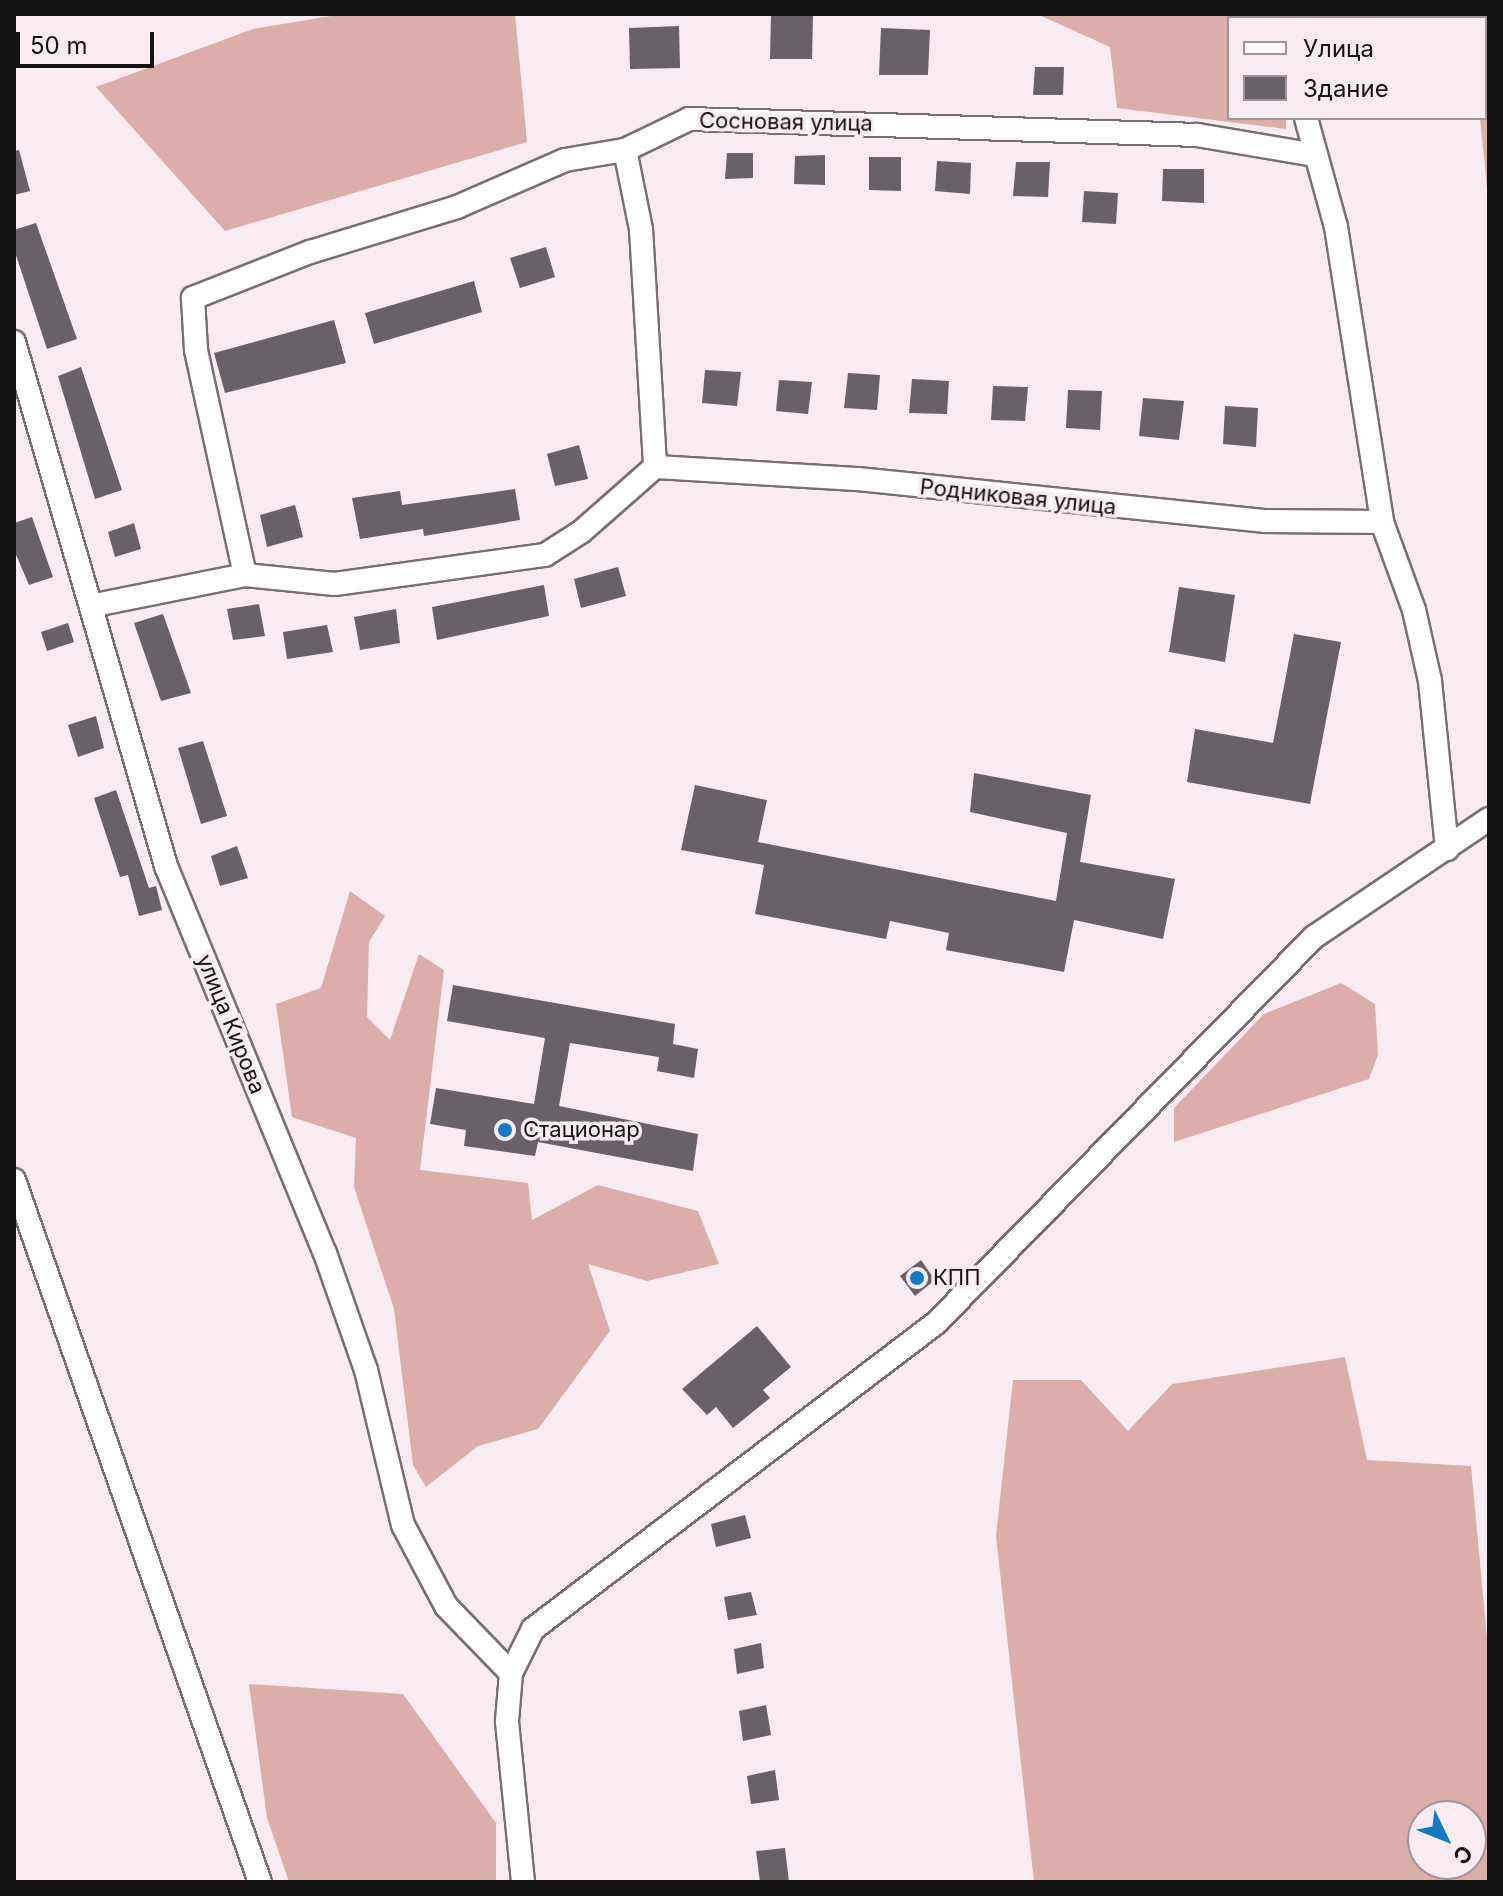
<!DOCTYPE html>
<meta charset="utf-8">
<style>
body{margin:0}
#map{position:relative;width:1503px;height:1896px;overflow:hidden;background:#f8ecf2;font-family:Inter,sans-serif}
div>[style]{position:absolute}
.forest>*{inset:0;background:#dbaea9}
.building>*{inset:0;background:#686168}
.roads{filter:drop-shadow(2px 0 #796f73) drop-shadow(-2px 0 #796f73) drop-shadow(0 2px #796f73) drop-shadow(0 -2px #796f73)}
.minor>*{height:22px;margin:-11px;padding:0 11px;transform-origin:11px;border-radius:11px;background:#fff}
.dots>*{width:22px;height:22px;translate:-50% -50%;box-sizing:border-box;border:4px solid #f8ecf2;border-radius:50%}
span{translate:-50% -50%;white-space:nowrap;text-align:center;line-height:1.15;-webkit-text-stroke:7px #f8ecf2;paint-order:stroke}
.street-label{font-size:22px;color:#151213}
.poi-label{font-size:22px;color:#151213}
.left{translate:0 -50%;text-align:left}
.frame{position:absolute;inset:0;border:16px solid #151213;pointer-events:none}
.legend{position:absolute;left:1227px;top:16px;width:260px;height:104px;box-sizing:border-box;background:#f8ecf2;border:2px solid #9d9599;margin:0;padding:10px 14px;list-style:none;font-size:24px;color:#151213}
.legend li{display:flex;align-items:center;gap:16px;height:40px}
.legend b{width:40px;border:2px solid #9d9599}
.north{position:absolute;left:1407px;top:1800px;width:80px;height:80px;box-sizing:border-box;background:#f8ecf2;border:2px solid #9d9599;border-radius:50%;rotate:133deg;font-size:22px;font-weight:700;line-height:32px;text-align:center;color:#151213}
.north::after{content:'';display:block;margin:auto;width:28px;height:36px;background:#117bc6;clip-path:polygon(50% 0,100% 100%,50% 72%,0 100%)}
.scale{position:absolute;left:16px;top:32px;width:138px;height:36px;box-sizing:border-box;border:4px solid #151213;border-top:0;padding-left:10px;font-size:24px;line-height:28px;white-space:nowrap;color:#151213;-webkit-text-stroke:6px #f8ecf2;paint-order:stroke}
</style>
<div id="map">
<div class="forest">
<i style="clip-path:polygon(343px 14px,515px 14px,527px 142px,225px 231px,96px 87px,253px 29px)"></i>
<i style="clip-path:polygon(1037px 14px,1284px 14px,1229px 18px,1229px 118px,1286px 118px,1286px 129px,1117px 108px,1110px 47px)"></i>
<i style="clip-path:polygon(1410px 14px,1489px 14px,1489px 208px,1480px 118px,1485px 118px,1485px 18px)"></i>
<i style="clip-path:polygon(350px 891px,385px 916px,369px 942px,367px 1017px,390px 1040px,419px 954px,444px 970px,420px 1170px,528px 1183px,532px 1220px,598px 1185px,698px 1211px,719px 1264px,647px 1281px,588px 1264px,610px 1331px,538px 1429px,478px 1446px,426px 1487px,413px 1465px,394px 1309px,354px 1187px,356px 1138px,292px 1117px,276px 1004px,321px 988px)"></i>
<i style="clip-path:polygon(1341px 983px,1375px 1004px,1378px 1055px,1369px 1079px,1174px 1142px,1174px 1108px,1264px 1014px)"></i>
<i style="clip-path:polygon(evenodd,1345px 1357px,1367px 1460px,1471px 1466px,1489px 1659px,1489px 1882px,1034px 1882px,996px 1536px,1013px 1380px,1081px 1380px,1128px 1431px,1172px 1384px,1345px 1357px,1471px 1816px,1471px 1864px,1423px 1864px,1423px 1816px,1471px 1816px)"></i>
<i style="clip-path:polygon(249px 1684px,403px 1694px,496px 1823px,496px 1882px,289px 1882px,267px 1818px)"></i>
</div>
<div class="building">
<i style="clip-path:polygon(771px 14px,813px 15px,812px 59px,770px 59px)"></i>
<i style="clip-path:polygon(679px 26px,680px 68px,630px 69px,629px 28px)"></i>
<i style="clip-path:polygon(881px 28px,930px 30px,928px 75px,879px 75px)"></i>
<i style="clip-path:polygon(1035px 67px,1064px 67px,1063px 95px,1033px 95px)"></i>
<i style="clip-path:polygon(19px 150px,30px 191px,14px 195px,14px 151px)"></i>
<i style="clip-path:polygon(727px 153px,753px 153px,753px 178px,725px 179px)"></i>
<i style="clip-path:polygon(825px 155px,825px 185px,794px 184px,795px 156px)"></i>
<i style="clip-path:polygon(869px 157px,901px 157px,901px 191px,869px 190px)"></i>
<i style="clip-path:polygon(937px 161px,971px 163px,970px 194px,935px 191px)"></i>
<i style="clip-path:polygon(1016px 162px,1050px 162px,1048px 197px,1013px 196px)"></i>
<i style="clip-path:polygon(1163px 169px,1204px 169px,1204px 203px,1162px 201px)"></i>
<i style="clip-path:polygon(1084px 191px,1118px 193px,1116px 224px,1082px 222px)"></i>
<i style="clip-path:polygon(36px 223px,77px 339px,47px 349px,14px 249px,14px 230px)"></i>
<i style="clip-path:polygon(546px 247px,555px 277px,520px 288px,510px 258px)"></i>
<i style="clip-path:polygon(474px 281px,482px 312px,374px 344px,365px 313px)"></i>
<i style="clip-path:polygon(334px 320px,346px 363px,225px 393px,214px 353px)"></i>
<i style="clip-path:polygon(81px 367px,122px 490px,95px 499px,58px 376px)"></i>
<i style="clip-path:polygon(705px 370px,741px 372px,737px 406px,702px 403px)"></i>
<i style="clip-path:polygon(848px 373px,880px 375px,877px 410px,844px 408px)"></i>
<i style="clip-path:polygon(912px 379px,949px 381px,947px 414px,909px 413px)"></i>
<i style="clip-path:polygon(779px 380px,812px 382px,808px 414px,776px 411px)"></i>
<i style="clip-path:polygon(993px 386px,1028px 387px,1025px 421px,991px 420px)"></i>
<i style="clip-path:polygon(1068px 390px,1102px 391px,1100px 430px,1066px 428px)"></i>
<i style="clip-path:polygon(1143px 398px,1184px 401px,1179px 440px,1139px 436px)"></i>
<i style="clip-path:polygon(1225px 406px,1258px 408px,1256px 447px,1223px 444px)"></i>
<i style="clip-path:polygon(579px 445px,588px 479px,555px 486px,547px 454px)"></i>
<i style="clip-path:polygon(515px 489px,520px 520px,424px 536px,423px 529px,360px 539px,352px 498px,400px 491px,402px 505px)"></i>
<i style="clip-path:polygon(295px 505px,303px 537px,267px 547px,260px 515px)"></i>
<i style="clip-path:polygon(32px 517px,53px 577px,29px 585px,14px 550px,14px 523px)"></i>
<i style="clip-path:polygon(134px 523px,141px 549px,115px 557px,108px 532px)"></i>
<i style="clip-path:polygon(618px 567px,626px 596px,581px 608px,574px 579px)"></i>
<i style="clip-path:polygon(544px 585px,549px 616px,437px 640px,432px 607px)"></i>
<i style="clip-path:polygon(1179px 587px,1235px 595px,1225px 662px,1169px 652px)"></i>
<i style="clip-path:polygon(259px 604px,265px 636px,233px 640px,227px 609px)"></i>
<i style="clip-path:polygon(396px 609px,400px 643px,360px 650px,354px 617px)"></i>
<i style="clip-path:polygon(163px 614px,191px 693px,161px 701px,134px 623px)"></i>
<i style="clip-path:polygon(68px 623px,74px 642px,47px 651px,41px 632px)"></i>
<i style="clip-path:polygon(327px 625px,333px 652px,287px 659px,283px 632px)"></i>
<i style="clip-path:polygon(1294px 634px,1341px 642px,1310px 804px,1187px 782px,1195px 729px,1273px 743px)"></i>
<i style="clip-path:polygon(96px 716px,104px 748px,78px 757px,68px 725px)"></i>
<i style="clip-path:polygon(203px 741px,227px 816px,201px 824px,178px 748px)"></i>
<i style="clip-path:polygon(974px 773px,1091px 795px,1080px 862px,1175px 879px,1163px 939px,1074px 920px,1064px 972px,946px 950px,949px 933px,890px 921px,886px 939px,755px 914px,764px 865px,681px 850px,695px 785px,767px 800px,758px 842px,1056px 901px,1067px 833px,970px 812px)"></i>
<i style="clip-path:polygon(116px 790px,149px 888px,156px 886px,162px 910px,139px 916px,128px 875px,120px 877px,94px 798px)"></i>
<i style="clip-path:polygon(237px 846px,248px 878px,220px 886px,211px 856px)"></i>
<i style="clip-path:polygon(453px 985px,675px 1024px,673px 1044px,698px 1049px,694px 1078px,657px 1071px,659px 1057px,570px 1043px,559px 1106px,698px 1134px,693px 1171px,538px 1142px,535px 1156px,464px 1146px,466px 1130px,430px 1124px,436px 1088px,534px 1104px,545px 1038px,447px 1021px)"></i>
<i style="clip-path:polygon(921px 1260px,935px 1280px,915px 1296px,900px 1276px)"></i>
<i style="clip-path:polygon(757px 1326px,791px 1367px,763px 1390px,770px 1398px,733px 1428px,716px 1407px,707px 1415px,682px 1389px)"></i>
<i style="clip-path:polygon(745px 1515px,751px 1538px,716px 1547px,711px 1524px)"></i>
<i style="clip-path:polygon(751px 1592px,757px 1615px,728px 1620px,724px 1597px)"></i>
<i style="clip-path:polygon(761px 1643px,764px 1668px,737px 1674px,734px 1649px)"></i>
<i style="clip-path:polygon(766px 1705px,771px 1735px,743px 1741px,739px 1711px)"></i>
<i style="clip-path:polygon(775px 1770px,779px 1800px,751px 1804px,747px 1776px)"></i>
<i style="clip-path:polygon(785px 1848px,789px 1882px,760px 1882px,756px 1851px)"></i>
</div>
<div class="roads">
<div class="minor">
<i style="left:1313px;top:14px;width:4px;rotate:90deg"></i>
<i style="left:1306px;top:118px;width:113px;rotate:74.6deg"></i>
<i style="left:1336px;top:227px;width:299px;rotate:81.1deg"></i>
<i style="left:1382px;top:522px;width:94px;rotate:70deg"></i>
<i style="left:1414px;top:610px;width:73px;rotate:77.3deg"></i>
<i style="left:1430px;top:681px;width:169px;rotate:84.2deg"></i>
<i style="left:625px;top:150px;width:81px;rotate:78.6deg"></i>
<i style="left:641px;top:229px;width:238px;rotate:86.6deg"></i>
<i style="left:14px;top:342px;width:546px;rotate:73.82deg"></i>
<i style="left:166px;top:866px;width:418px;rotate:67.7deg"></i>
<i style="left:325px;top:1253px;width:124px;rotate:70.7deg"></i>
<i style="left:366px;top:1370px;width:159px;rotate:76.6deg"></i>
<i style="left:403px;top:1525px;width:92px;rotate:62deg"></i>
<i style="left:446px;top:1606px;width:93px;rotate:45.9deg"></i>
<i style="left:655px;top:467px;width:203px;rotate:3.4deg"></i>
<i style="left:858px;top:479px;width:410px;rotate:5.9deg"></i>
<i style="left:1266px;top:521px;width:116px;rotate:0.5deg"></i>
<i style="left:245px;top:575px;width:230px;rotate:-102.3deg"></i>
<i style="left:196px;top:350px;width:52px;rotate:-93.3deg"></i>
<i style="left:193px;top:298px;width:126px;rotate:-21.5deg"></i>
<i style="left:310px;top:252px;width:154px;rotate:-17deg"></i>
<i style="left:457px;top:207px;width:118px;rotate:-23.5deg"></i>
<i style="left:565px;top:160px;width:61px;rotate:-9.5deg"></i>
<i style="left:625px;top:150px;width:71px;rotate:-25.8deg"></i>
<i style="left:689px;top:119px;width:508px;rotate:1.8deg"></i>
<i style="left:1197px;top:135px;width:120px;rotate:9.6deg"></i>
<i style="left:95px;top:605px;width:153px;rotate:-11.3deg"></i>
<i style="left:245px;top:575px;width:90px;rotate:5.7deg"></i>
<i style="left:335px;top:584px;width:212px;rotate:-7.9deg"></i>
<i style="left:545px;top:555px;width:43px;rotate:-32.6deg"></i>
<i style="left:581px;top:532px;width:98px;rotate:-41.3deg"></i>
<i style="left:14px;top:1180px;width:744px;rotate:70.69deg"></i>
<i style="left:523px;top:1882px;width:162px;rotate:-95.7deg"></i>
<i style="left:507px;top:1721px;width:48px;rotate:-85.2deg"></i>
<i style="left:511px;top:1673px;width:49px;rotate:-63.4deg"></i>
<i style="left:533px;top:1629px;width:506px;rotate:-37.21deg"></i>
<i style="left:936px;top:1323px;width:540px;rotate:-45.6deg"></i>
<i style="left:1314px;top:937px;width:211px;rotate:-34deg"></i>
</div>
</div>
<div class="dots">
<i style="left:505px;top:1130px;background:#117bc6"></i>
<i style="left:917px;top:1278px;background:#117bc6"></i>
</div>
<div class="street-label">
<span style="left:786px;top:122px;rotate:1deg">Сосновая улица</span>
<span style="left:1018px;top:497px;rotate:6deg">Родниковая улица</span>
<span style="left:231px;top:1024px;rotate:68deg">улица Кирова</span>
</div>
<div class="poi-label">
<span class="left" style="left:523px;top:1130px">Стационар</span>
<span class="left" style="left:933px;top:1278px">КПП</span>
</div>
<div class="frame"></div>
<ul class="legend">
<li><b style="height:10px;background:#fff"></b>Улица</li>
<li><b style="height:22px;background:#686168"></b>Здание</li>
</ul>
<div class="north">С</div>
<div class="scale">50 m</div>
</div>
